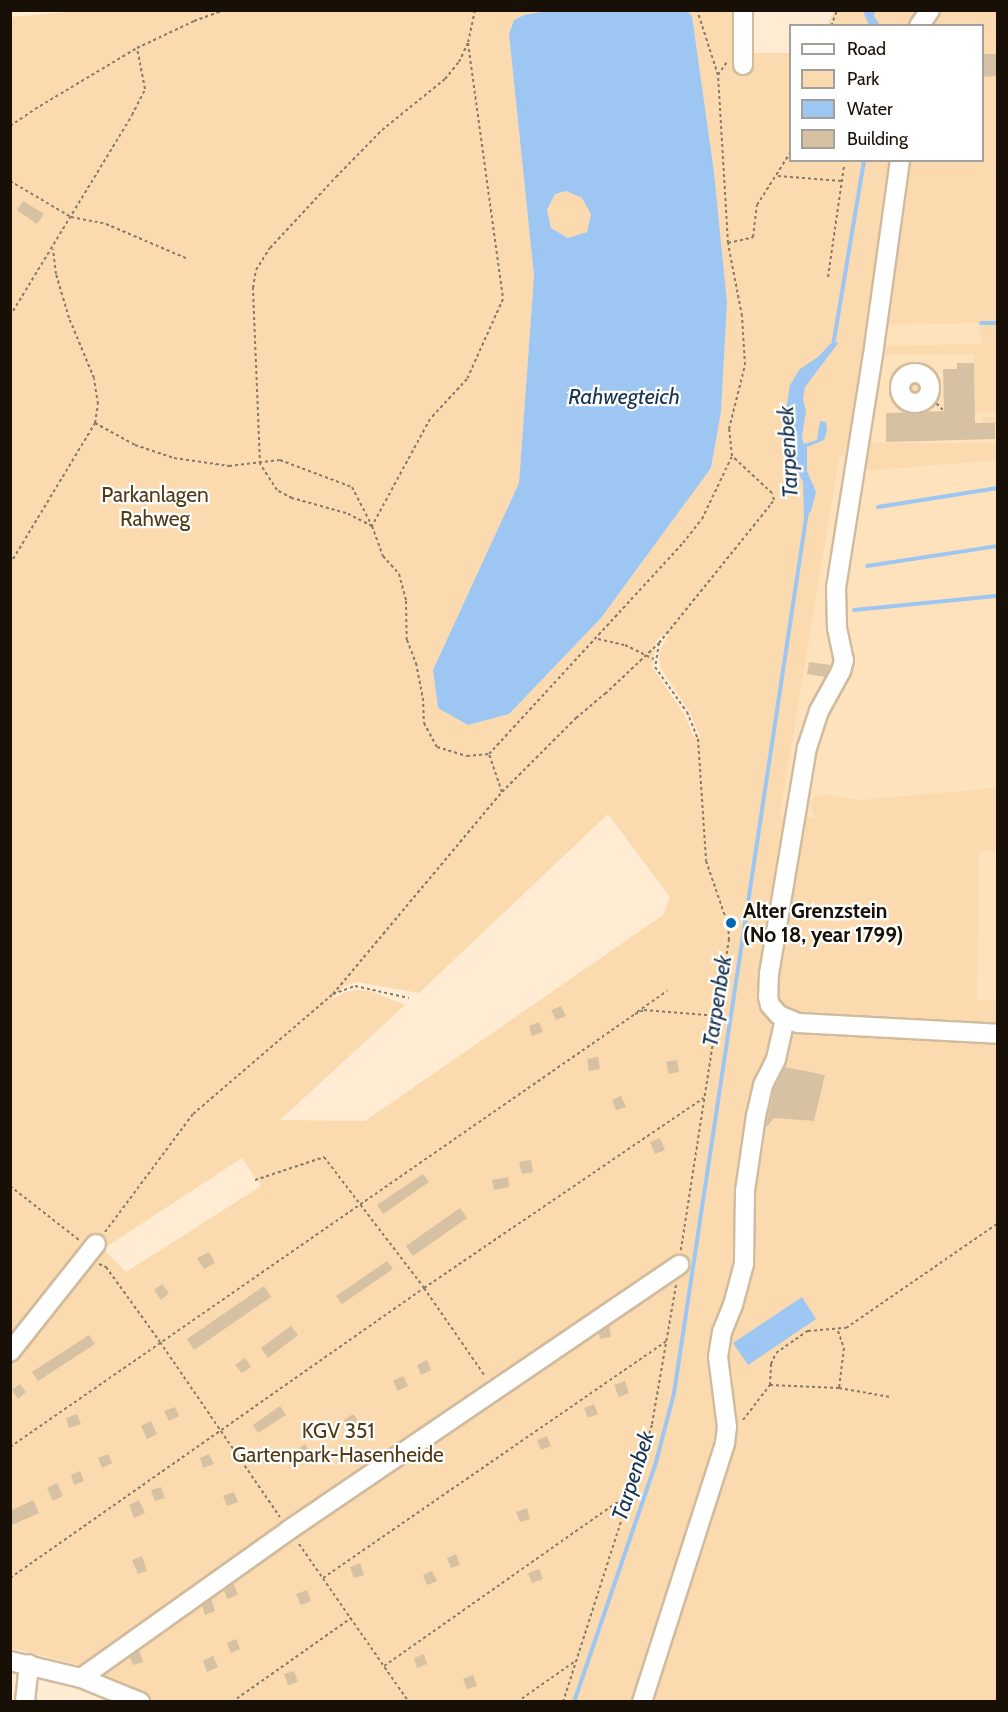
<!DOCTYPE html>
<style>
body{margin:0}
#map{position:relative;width:1008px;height:1712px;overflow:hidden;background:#ffecd3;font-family:Cabin,sans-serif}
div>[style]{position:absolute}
.built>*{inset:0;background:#fee2bc}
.green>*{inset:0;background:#fadaae}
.round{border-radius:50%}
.water>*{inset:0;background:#9dc6f2}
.stream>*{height:4px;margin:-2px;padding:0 2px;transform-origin:2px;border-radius:2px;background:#9dc6f2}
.building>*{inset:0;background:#d7c1a3}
.path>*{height:2px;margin-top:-1px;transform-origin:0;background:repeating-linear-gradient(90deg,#877a69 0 3px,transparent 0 6px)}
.roads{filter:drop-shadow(2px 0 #d1bb9d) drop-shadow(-2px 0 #d1bb9d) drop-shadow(0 2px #d1bb9d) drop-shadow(0 -2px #d1bb9d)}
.minor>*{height:18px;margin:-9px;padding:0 9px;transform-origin:9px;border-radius:9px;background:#fff}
.minor>.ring{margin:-9px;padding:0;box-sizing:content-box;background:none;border:18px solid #fff;border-radius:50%}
.dots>*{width:16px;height:16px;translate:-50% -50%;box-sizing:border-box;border:3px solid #fff;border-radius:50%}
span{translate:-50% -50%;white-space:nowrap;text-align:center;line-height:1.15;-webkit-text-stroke:4.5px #fff;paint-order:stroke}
.park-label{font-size:21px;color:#523a15}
.poi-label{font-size:21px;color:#181006;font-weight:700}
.left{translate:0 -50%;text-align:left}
.water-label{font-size:22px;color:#163350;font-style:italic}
.frame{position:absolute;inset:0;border:12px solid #181006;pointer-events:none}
.legend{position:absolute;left:789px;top:24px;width:195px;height:138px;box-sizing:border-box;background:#fff;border:2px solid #a39f9b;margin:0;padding:8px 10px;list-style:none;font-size:18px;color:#181006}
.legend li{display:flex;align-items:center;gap:12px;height:30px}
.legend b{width:30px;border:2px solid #a39f9b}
</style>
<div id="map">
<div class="built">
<i style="clip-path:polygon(997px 11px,997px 1701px,616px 1702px,780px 818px,859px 345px,982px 160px,982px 26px)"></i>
</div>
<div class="green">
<i style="clip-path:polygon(evenodd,91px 10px,554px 11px,524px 15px,514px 20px,509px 34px,534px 276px,519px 483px,433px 670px,438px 708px,468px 725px,509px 714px,601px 618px,711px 468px,721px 412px,727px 302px,714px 172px,692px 16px,686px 11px,733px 11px,737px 70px,749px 69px,750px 53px,790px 53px,790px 160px,897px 161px,852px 458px,840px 456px,780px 817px,815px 817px,809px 802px,816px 796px,828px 795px,860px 800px,997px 788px,997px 850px,979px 851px,977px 1000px,998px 1001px,997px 1701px,647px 1701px,729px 1446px,731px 1422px,721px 1357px,725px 1333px,737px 1307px,748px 1264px,747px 1192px,757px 1128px,767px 1129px,774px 1118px,814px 1121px,825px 1075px,779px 1066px,784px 1041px,777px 1034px,773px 1058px,760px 1082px,753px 1115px,742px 1190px,740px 1263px,737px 1283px,718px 1332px,714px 1357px,723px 1428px,721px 1442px,638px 1701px,149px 1701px,123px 1691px,121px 1685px,100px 1674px,102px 1671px,11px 1648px,11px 17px,91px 10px,669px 634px,659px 652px,660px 667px,689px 711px,700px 737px,694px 737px,684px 714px,652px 667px,656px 642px,662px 635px,669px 634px,91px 10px,608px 814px,670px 897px,663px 915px,365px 1121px,280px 1120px,405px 1005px,370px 991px,358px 990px,346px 992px,331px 1000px,344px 986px,357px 982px,419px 993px,608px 814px,91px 10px,242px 1158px,261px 1186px,126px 1272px,103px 1249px,242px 1158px)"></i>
<i style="clip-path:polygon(834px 11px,997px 11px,997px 413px,975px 412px,974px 354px,881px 355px,881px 346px,981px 344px,980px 323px,882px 324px,904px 161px,982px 160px,982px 26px,827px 26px)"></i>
<i style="clip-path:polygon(566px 191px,582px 198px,592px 214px,587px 232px,568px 238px,551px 228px,547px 210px,555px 194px)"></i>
<i class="round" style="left:906px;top:379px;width:18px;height:18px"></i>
<i style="clip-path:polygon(982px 417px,997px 417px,997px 460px,862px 471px,863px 443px,996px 443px,995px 423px,983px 423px)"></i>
</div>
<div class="water">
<i style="clip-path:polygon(evenodd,554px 10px,686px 10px,692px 16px,714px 172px,727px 302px,721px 412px,711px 468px,601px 618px,509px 714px,468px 725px,438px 708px,433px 670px,519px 483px,534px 276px,509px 34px,514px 20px,524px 15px,554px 10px,566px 191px,582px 198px,591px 214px,587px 232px,568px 238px,551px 228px,547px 210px,555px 194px,566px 191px)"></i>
<i style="clip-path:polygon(863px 11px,875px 11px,874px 16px,880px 25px,869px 25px)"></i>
<i style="clip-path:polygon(839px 342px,805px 387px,803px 398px,806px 411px,802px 437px,804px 444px,817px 440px,820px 421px,826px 422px,827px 431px,824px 440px,807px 447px,807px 471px,816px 492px,811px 511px,804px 518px,803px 482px,785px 446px,782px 433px,790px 385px,800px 369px,818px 357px,830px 344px)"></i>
<i style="clip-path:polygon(802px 1297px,816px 1319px,748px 1365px,733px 1343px)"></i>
</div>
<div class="stream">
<i style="left:981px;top:323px;width:17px"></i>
<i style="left:833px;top:346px;width:189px;rotate:-80.5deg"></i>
<i style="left:878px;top:507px;width:121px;rotate:-9deg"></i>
<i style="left:867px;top:566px;width:133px;rotate:-8.7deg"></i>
<i style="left:854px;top:610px;width:145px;rotate:-5.6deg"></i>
<i style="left:574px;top:1702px;width:250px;rotate:-71.1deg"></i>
<i style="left:655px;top:1466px;width:75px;rotate:-75.4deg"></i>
<i style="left:674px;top:1393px;width:892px;rotate:-81.42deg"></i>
</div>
<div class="building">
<i style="clip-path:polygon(982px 54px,998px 54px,998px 76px,982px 77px)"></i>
<i style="clip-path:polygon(23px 201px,44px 214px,37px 224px,17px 210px)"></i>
<i style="clip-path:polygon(957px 363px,974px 363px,975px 423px,995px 423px,995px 439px,886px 442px,886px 413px,944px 411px,943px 369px,957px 369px)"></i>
<i style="clip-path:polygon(809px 662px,831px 665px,825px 677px,807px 674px)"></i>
<i style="clip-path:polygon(561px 1006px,566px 1016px,556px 1020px,551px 1010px)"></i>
<i style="clip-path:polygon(539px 1022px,543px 1032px,532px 1036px,529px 1026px)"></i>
<i style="clip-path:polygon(598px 1057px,600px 1069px,589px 1071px,587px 1059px)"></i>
<i style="clip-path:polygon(677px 1060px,679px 1072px,669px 1074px,666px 1062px)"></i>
<i style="clip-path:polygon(785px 1067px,825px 1075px,814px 1121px,774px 1118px,765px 1129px,774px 1089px)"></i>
<i style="clip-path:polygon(621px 1096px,626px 1107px,616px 1110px,612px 1100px)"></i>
<i style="clip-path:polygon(660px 1138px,665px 1150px,655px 1154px,650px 1142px)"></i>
<i style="clip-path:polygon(531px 1160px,533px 1172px,522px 1174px,519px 1162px)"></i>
<i style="clip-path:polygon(423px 1174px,429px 1182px,383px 1214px,377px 1205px)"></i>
<i style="clip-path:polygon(508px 1177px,509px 1187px,494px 1190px,492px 1180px)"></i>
<i style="clip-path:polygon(460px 1208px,467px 1218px,413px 1256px,406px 1246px)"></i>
<i style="clip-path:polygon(209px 1252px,215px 1263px,204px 1269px,197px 1258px)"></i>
<i style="clip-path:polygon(387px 1261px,393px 1269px,342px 1304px,336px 1296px)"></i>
<i style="clip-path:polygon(162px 1284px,169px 1293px,161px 1300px,154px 1290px)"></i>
<i style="clip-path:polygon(264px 1286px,271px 1297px,194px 1350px,187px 1339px)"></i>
<i style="clip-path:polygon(291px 1326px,298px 1335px,268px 1358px,261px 1348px)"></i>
<i style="clip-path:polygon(609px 1326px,611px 1337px,600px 1339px,599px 1333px)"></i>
<i style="clip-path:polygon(89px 1335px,95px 1344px,38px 1381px,32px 1372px)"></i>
<i style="clip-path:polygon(245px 1358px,251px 1367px,242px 1373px,235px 1365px)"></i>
<i style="clip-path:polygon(427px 1360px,431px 1370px,421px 1375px,417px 1365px)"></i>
<i style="clip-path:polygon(403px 1376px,408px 1386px,398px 1391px,393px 1381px)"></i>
<i style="clip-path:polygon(625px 1381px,629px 1393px,619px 1397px,614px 1385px)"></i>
<i style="clip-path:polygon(20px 1384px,26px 1392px,18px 1399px,12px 1390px)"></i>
<i style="clip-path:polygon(594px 1404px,598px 1414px,588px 1418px,584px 1408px)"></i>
<i style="clip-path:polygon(280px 1406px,286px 1415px,258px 1433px,253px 1425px)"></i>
<i style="clip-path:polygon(175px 1407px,179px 1416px,169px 1421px,164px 1411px)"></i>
<i style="clip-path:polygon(77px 1414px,81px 1424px,69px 1428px,66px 1418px)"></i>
<i style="clip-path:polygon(353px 1414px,359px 1422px,350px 1429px,344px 1420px)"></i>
<i style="clip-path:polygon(151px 1421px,157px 1434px,147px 1439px,141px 1426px)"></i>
<i style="clip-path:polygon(547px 1436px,551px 1446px,541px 1450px,537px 1440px)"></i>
<i style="clip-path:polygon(305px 1444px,311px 1453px,302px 1459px,296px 1450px)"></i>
<i style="clip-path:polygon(108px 1454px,112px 1463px,102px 1468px,98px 1458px)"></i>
<i style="clip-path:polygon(209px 1454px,214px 1464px,203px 1468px,200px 1458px)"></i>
<i style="clip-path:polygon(80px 1471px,84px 1481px,74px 1485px,71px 1475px)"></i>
<i style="clip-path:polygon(57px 1483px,63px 1496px,53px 1501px,47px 1488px)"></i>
<i style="clip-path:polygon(161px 1487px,165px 1498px,155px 1501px,151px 1490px)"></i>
<i style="clip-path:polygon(234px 1492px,238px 1502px,227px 1506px,223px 1496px)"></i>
<i style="clip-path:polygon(33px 1500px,39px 1513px,10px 1526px,10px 1511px)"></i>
<i style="clip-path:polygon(139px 1500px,145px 1513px,134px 1518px,129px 1505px)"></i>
<i style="clip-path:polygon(527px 1508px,530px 1519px,520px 1522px,516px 1512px)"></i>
<i style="clip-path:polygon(456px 1554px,460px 1565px,451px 1568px,447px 1558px)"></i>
<i style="clip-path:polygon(142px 1556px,147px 1571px,138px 1574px,132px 1560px)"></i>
<i style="clip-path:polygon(360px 1563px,364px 1575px,354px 1578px,350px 1567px)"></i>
<i style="clip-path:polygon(539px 1569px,543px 1579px,532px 1583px,528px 1573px)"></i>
<i style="clip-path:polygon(432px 1571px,437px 1581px,427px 1585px,423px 1575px)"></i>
<i style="clip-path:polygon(234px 1584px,238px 1595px,227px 1599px,224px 1590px)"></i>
<i style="clip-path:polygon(307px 1590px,311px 1601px,301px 1605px,296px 1594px)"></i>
<i style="clip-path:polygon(211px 1599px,215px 1611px,205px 1615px,202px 1606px)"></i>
<i style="clip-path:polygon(236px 1639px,240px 1649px,231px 1653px,227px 1643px)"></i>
<i style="clip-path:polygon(139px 1650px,143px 1662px,133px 1665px,130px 1657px)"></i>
<i style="clip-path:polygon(424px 1654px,427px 1664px,417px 1668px,414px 1658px)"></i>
<i style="clip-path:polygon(213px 1656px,218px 1667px,207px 1672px,203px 1661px)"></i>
<i style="clip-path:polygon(294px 1671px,298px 1682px,288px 1685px,284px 1674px)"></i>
<i style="clip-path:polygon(473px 1675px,477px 1686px,467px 1689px,463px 1679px)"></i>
</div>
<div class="path">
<i style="left:475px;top:10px;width:34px;rotate:102deg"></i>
<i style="left:468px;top:43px;width:258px;rotate:82.2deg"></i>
<i style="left:503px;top:299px;width:88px;rotate:114.2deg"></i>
<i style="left:467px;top:379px;width:54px;rotate:132.8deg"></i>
<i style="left:430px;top:419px;width:122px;rotate:118.5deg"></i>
<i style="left:372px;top:526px;width:32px;rotate:70deg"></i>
<i style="left:383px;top:556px;width:24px;rotate:48deg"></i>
<i style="left:399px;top:574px;width:28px;rotate:75deg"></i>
<i style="left:406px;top:601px;width:39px;rotate:89deg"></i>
<i style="left:407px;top:640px;width:25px;rotate:69deg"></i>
<i style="left:416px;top:663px;width:36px;rotate:79deg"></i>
<i style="left:423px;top:698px;width:25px;rotate:88deg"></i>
<i style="left:424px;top:723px;width:27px;rotate:62deg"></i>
<i style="left:437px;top:747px;width:31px;rotate:17deg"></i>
<i style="left:467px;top:756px;width:22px;rotate:-5deg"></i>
<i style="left:489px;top:754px;width:287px;rotate:-47.4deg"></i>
<i style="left:683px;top:543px;width:31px;rotate:-52deg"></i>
<i style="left:702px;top:519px;width:70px;rotate:-64.5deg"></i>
<i style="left:732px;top:456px;width:27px;rotate:-96deg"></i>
<i style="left:729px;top:429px;width:66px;rotate:-76deg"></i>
<i style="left:745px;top:365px;width:49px;rotate:-93.5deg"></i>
<i style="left:742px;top:316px;width:74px;rotate:-100.9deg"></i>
<i style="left:728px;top:243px;width:168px;rotate:-93.4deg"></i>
<i style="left:718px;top:75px;width:68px;rotate:-107.9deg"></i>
<i style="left:831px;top:26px;width:17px;rotate:-69deg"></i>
<i style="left:718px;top:75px;width:18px;rotate:-56deg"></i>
<i style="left:10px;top:126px;width:30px;rotate:-34deg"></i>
<i style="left:35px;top:109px;width:119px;rotate:-30.9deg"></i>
<i style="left:137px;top:48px;width:63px;rotate:-25.3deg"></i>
<i style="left:194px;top:21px;width:33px;rotate:-20deg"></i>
<i style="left:778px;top:176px;width:64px;rotate:4.5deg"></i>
<i style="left:10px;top:181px;width:71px;rotate:30.5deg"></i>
<i style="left:71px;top:217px;width:36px;rotate:11deg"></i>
<i style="left:106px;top:224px;width:89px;rotate:23.1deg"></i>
<i style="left:728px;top:243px;width:26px;rotate:-13deg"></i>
<i style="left:753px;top:237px;width:32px;rotate:-83deg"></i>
<i style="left:757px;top:205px;width:62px;rotate:-57.6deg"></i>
<i style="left:828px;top:277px;width:112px;rotate:-81.8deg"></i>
<i style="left:10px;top:316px;width:235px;rotate:-58.7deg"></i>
<i style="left:132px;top:115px;width:29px;rotate:-63deg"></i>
<i style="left:145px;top:89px;width:42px;rotate:-101deg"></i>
<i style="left:928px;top:395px;width:23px;rotate:45deg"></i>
<i style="left:95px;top:423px;width:46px;rotate:28.8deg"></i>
<i style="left:135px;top:445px;width:41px;rotate:18.4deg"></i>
<i style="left:174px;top:458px;width:56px;rotate:8.3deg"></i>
<i style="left:229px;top:466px;width:51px;rotate:-6.7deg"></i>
<i style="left:280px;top:460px;width:77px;rotate:20.6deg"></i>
<i style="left:352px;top:487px;width:42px;rotate:62.8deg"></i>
<i style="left:372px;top:526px;width:29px;rotate:-153deg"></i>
<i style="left:346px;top:513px;width:56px;rotate:-164.5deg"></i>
<i style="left:292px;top:498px;width:17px;rotate:-152deg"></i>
<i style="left:277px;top:490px;width:31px;rotate:-123deg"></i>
<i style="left:260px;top:464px;width:176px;rotate:-92.3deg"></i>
<i style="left:253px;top:288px;width:18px;rotate:-81deg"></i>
<i style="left:256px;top:270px;width:26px;rotate:-58deg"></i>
<i style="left:270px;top:248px;width:97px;rotate:-47.1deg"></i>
<i style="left:336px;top:177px;width:66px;rotate:-45.6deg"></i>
<i style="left:382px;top:130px;width:81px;rotate:-39deg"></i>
<i style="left:445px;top:79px;width:22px;rotate:-51deg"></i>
<i style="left:459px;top:62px;width:21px;rotate:-65deg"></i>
<i style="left:10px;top:564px;width:165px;rotate:-58.9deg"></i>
<i style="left:95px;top:423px;width:19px;rotate:-81deg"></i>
<i style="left:98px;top:404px;width:26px;rotate:-99deg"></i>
<i style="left:94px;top:378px;width:65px;rotate:-112.6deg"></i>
<i style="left:69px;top:318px;width:46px;rotate:-106.5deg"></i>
<i style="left:56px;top:274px;width:25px;rotate:-97deg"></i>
<i style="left:598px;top:639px;width:28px;rotate:13deg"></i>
<i style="left:625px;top:645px;width:32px;rotate:26deg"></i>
<i style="left:659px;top:643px;width:24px;rotate:99deg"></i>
<i style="left:655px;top:667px;width:55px;rotate:54.6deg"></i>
<i style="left:687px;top:712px;width:29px;rotate:68deg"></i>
<i style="left:698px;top:739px;width:122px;rotate:86.2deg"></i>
<i style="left:706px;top:861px;width:68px;rotate:71deg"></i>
<i style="left:728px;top:925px;width:14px;rotate:86deg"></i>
<i style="left:729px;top:939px;width:315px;rotate:98.8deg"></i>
<i style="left:502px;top:792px;width:105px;rotate:-45deg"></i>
<i style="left:576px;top:718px;width:38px;rotate:-40deg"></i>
<i style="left:605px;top:694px;width:74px;rotate:-43.4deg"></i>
<i style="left:659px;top:643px;width:179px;rotate:-51.1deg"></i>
<i style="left:771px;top:504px;width:5px;rotate:-53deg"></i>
<i style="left:774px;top:500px;width:7px;rotate:-106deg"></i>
<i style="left:772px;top:493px;width:54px;rotate:-137.2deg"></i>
<i style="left:333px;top:994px;width:23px;rotate:-20deg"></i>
<i style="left:355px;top:986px;width:55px;rotate:12.5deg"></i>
<i style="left:637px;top:1012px;width:37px;rotate:-35deg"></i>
<i style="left:255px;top:1180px;width:73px;rotate:-18.4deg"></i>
<i style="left:324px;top:1157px;width:165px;rotate:52.6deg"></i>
<i style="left:424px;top:1288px;width:107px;rotate:55.3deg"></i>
<i style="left:10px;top:1186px;width:88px;rotate:38deg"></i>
<i style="left:105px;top:1232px;width:147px;rotate:-53.3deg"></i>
<i style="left:193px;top:1114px;width:184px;rotate:-40.6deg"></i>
<i style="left:333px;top:994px;width:263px;rotate:-50.1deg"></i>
<i style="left:502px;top:792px;width:40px;rotate:-108.9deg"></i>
<i style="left:99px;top:1264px;width:8px;rotate:23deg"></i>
<i style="left:106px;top:1267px;width:92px;rotate:54.2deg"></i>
<i style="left:160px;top:1342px;width:212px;rotate:55.6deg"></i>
<i style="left:838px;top:1331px;width:18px;rotate:71deg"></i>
<i style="left:844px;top:1348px;width:40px;rotate:97.1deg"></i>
<i style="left:770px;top:1385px;width:69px;rotate:2.5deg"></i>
<i style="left:839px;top:1388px;width:52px;rotate:10deg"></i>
<i style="left:743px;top:1420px;width:44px;rotate:-52.4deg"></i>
<i style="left:770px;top:1385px;width:21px;rotate:-87deg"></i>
<i style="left:771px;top:1364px;width:12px;rotate:-66deg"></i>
<i style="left:776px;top:1353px;width:39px;rotate:-35deg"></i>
<i style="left:808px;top:1331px;width:38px;rotate:-5deg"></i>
<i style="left:846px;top:1328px;width:185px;rotate:-34.6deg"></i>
<i style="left:10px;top:1447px;width:760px;rotate:-34.71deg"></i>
<i style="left:635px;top:1014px;width:10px;rotate:-24deg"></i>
<i style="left:644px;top:1010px;width:75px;rotate:4.6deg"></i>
<i style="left:299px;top:1544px;width:193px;rotate:55.2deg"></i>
<i style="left:10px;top:1578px;width:505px;rotate:-35.01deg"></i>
<i style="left:424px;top:1288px;width:338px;rotate:-34.2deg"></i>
<i style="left:323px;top:1578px;width:417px;rotate:-34.6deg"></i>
<i style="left:384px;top:1666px;width:284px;rotate:-35.1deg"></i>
<i style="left:616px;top:1503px;width:11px;rotate:-5deg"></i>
<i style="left:232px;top:1702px;width:146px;rotate:-35.2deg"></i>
<i style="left:517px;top:1702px;width:70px;rotate:-35.1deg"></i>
<i style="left:563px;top:1702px;width:292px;rotate:-72.2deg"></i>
<i style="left:652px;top:1424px;width:141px;rotate:-80.2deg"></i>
</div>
<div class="roads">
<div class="minor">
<i style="left:743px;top:10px;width:55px;rotate:90deg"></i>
<i style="left:919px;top:26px;width:19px;rotate:-55deg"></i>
<i style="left:900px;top:160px;width:190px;rotate:97.9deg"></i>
<i style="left:874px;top:348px;width:242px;rotate:99deg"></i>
<i style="left:836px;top:587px;width:41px;rotate:88.6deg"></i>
<i style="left:837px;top:628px;width:33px;rotate:78deg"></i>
<i style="left:844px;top:660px;width:11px;rotate:105deg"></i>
<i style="left:841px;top:671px;width:46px;rotate:118.8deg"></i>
<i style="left:819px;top:711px;width:38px;rotate:108deg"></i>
<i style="left:807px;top:747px;width:229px;rotate:99.5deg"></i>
<i style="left:769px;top:973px;width:24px;rotate:92deg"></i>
<i style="left:768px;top:997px;width:8px;rotate:76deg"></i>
<i style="left:770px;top:1005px;width:13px;rotate:48deg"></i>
<i style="left:779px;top:1015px;width:21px;rotate:23deg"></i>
<i style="left:798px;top:1023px;width:200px;rotate:3.1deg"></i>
<i class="ring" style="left:900px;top:373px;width:12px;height:12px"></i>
<i style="left:10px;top:1352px;width:138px;rotate:-51.5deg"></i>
<i style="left:10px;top:1661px;width:73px;rotate:13.5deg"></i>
<i style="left:81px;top:1678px;width:64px;rotate:22.1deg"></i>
<i style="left:81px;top:1678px;width:255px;rotate:-35.4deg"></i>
<i style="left:289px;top:1530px;width:472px;rotate:-34.2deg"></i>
<i style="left:25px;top:1702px;width:38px;rotate:-84deg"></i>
<i style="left:642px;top:1702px;width:272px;rotate:-72.2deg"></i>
<i style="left:725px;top:1443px;width:16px;rotate:-83deg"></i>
<i style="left:727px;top:1427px;width:71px;rotate:-97.3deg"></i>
<i style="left:718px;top:1357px;width:25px;rotate:-81deg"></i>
<i style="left:722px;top:1332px;width:29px;rotate:-68deg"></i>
<i style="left:733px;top:1305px;width:42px;rotate:-75deg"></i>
<i style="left:744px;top:1264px;width:73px;rotate:-89.2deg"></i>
<i style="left:745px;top:1191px;width:76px;rotate:-81.7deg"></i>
<i style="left:756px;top:1116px;width:32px;rotate:-77deg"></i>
<i style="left:763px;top:1085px;width:29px;rotate:-63deg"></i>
<i style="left:776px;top:1059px;width:41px;rotate:-77.3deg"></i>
</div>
</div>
<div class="dots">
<i style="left:731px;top:923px;background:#0669b5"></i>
</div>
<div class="park-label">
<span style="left:155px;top:507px">Parkanlagen<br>Rahweg</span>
<span style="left:338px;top:1443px">KGV 351<br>Gartenpark-Hasenheide</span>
</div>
<div class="poi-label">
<span class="left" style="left:743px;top:923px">Alter Grenzstein<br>(No 18, year 1799)</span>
</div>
<div class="water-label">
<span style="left:624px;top:397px">Rahwegteich</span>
<span style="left:788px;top:452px;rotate:-93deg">Tarpenbek</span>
<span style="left:717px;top:1001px;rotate:-81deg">Tarpenbek</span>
<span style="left:633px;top:1476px;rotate:-72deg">Tarpenbek</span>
</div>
<div class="frame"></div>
<ul class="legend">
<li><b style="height:8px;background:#fff"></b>Road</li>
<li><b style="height:16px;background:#fadaae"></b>Park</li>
<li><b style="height:16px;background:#9dc6f2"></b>Water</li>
<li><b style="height:16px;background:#d7c1a3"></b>Building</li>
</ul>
</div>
